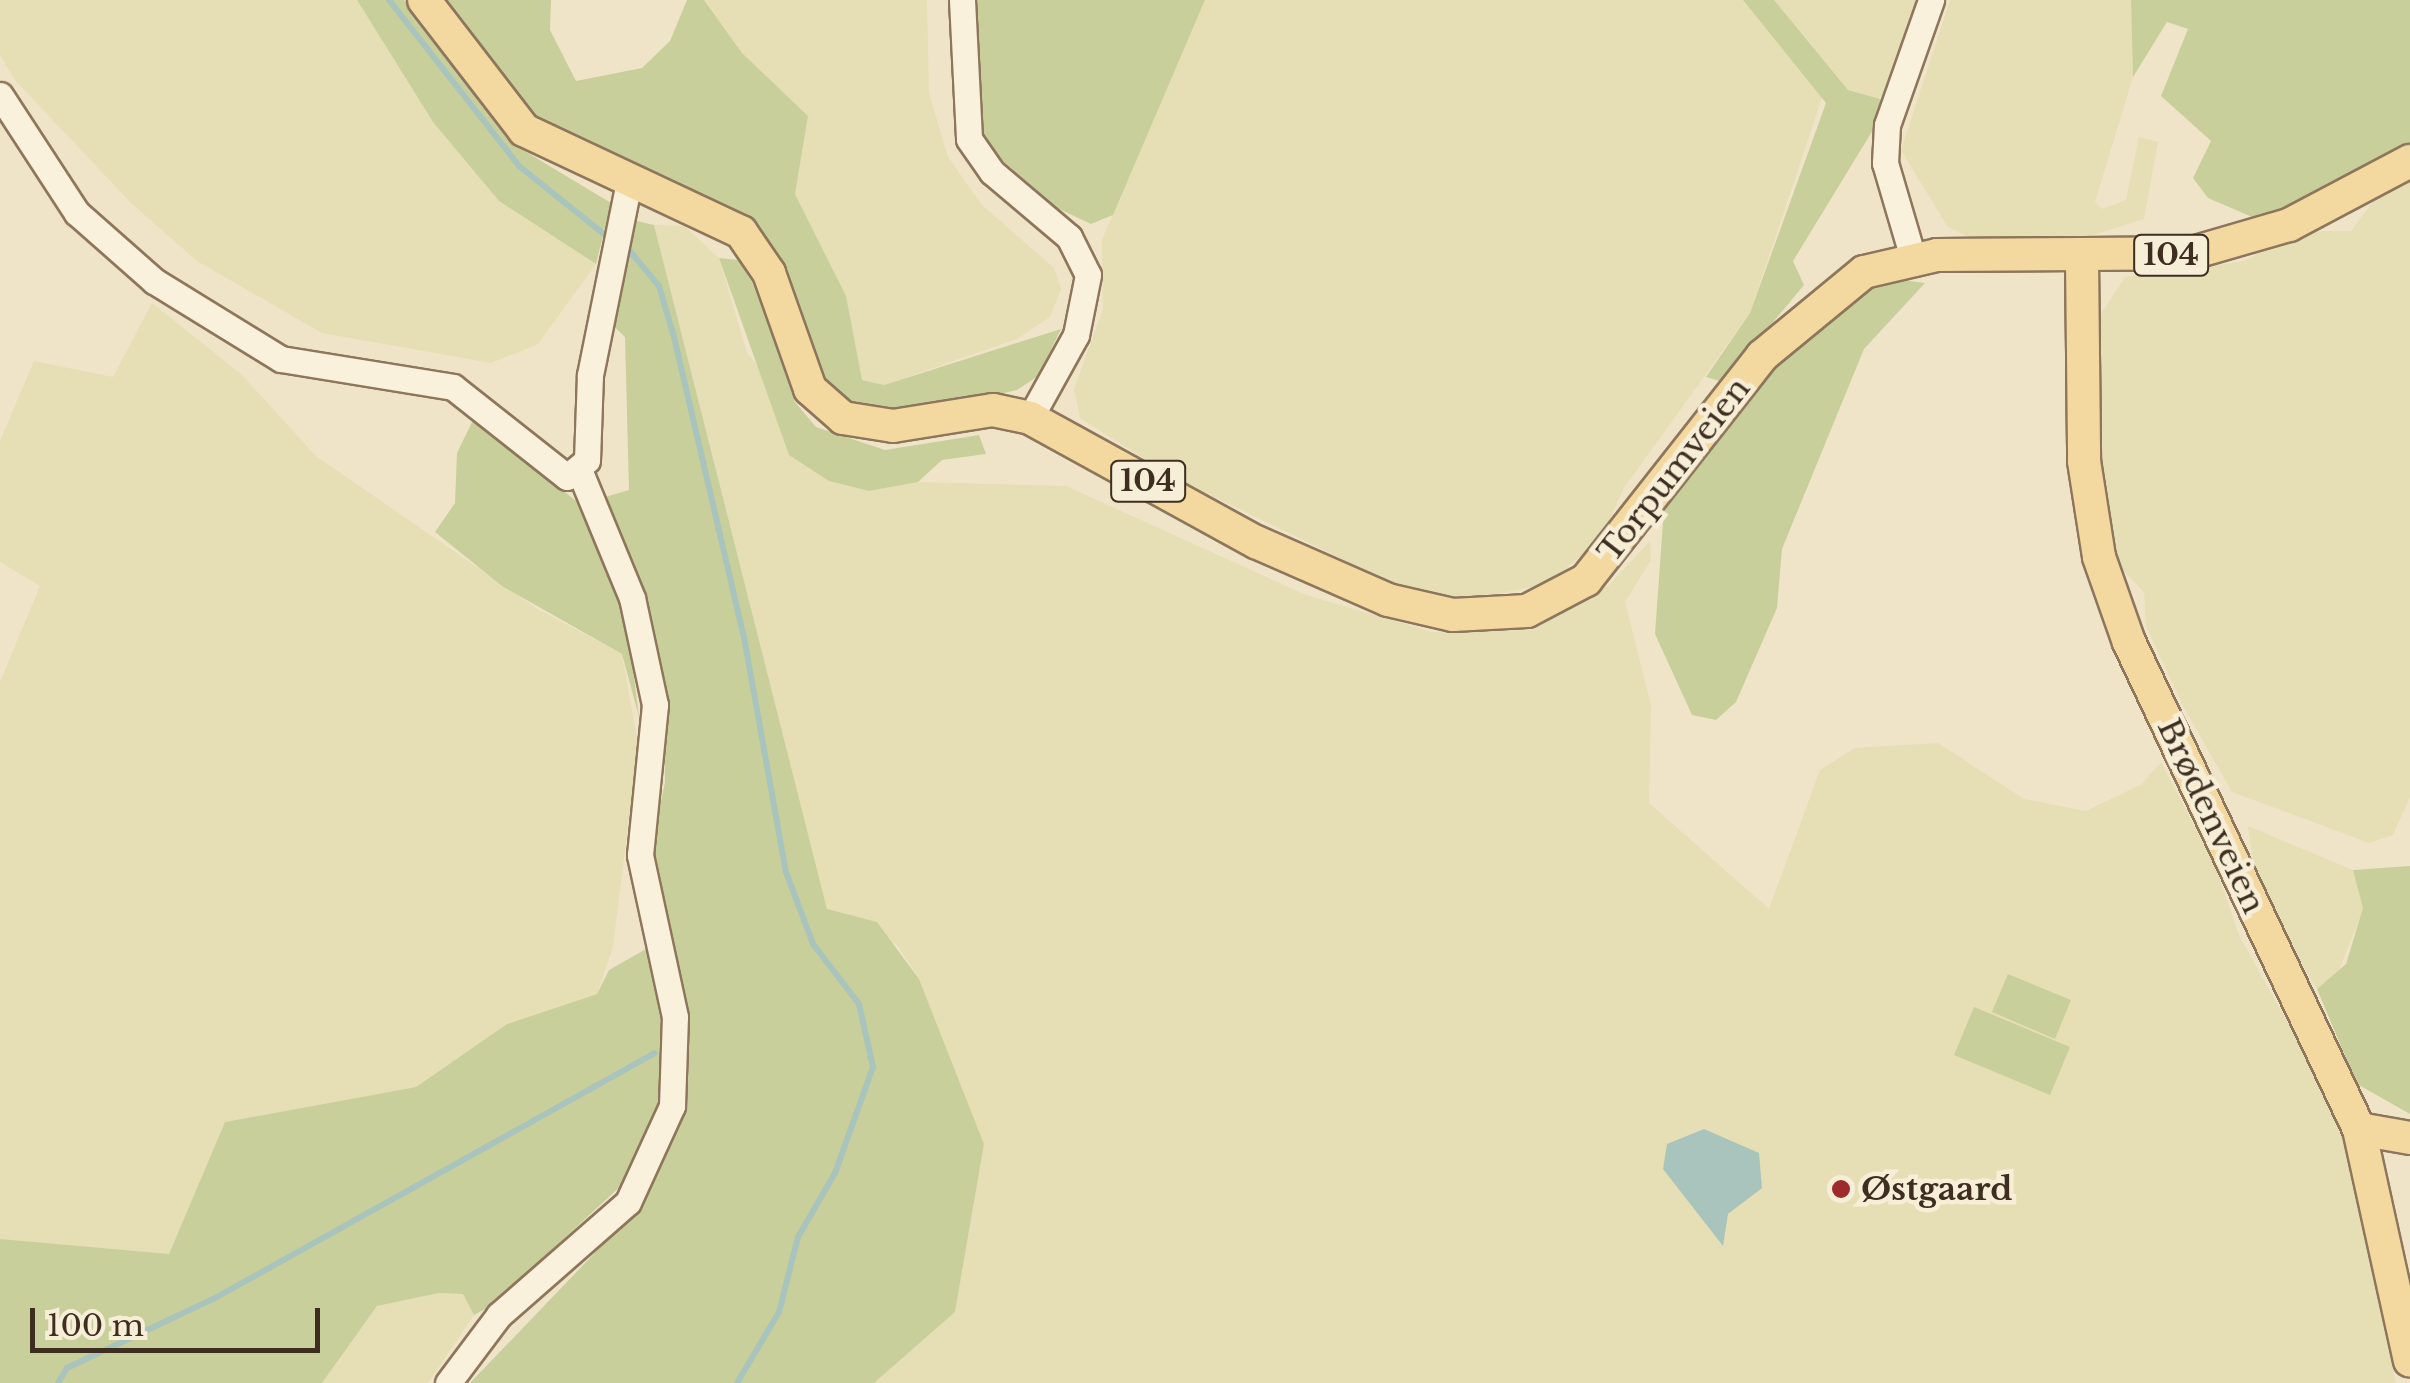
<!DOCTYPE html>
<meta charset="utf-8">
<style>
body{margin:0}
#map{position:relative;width:2410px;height:1383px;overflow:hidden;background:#f0e4c8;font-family:"Libre Baskerville",serif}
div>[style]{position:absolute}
.farmland>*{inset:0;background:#e6deb5}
.green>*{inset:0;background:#c9cf9b}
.water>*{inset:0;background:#a9c4bc}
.stream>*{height:6px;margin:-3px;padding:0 3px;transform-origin:3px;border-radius:3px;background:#a9c4bc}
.roads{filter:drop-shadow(2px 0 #8d765c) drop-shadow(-2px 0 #8d765c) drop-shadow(0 2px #8d765c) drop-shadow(0 -2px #8d765c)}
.minor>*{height:25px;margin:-12.5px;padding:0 12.5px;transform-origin:12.5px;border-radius:12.5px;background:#faf1dc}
.major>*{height:32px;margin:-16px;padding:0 16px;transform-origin:16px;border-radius:16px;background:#f3d9a0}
.dots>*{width:28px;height:28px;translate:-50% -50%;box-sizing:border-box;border:5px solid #f7eed8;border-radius:50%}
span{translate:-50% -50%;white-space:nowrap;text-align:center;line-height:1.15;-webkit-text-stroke:9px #f7eed8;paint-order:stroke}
.shield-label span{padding:2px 8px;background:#f7eed8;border:2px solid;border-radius:8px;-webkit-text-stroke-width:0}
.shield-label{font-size:30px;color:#3d2e20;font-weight:700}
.street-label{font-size:32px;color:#3d2e20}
.poi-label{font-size:32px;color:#3d2e20;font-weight:700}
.left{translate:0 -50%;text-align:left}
.scale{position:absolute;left:30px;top:1308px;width:290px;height:45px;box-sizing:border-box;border:5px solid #3d2e20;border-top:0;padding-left:12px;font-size:30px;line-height:35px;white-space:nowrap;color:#3d2e20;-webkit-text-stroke:8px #f7eed8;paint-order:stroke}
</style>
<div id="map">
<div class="farmland">
<i style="clip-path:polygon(0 0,357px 0,433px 122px,499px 201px,596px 264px,538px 344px,491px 363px,322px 333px,197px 261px,131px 203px,15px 80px,0 55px)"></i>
<i style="clip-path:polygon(704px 0,927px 0,929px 93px,948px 157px,982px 205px,1054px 268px,1061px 289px,1050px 317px,1017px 339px,884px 385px,862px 380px,834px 272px,795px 194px,808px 116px,742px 53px)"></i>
<i style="clip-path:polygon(1205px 0,1743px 0,1824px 92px,1750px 313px,1624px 488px,1600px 540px,1547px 584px,1467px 600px,1392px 583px,1173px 477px,1080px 418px,1074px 389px,1103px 309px,1102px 240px)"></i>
<i style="clip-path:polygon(1774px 0,1922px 0,1886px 95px,1871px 102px,1848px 90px)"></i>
<i style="clip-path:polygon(1950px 0,2131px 0,2133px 77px,2095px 202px,2102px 209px,2126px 200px,2139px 137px,2158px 142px,2144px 219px,2084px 238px,1978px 242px,1948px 227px,1901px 150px)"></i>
<i style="clip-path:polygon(2410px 182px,2410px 797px,2393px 835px,2369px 843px,2232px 792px,2183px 706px,2146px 626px,2144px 592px,2119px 566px,2103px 484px,2095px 323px,2125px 277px,2240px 262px,2310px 231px,2351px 231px,2375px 199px)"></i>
<i style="clip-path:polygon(654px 225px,684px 226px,719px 258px,747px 353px,869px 491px,918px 482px,1066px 486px,1306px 595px,1433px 632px,1533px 630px,1609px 585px,1650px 541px,1651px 560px,1625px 602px,1651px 705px,1649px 803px,1769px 909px,1820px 770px,1855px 748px,1938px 743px,2024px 799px,2086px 811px,2142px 784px,2161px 762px,2216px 868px,2239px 935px,2337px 1112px,2396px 1383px,874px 1383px,955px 1312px,984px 1144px,919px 979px,897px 945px,827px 909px)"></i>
<i style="clip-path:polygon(152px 303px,241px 374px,316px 456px,536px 608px,622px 654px,638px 744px,613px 947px,597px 994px,507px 1024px,416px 1087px,225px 1122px,169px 1254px,68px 1252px,0 1239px,0 682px,40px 586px,0 562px,0 441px,34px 361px,113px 377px)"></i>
<i style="clip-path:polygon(2248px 826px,2353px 870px,2364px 908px,2334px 982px,2317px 989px,2306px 972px,2253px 863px)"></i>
<i style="clip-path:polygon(439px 1293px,464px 1294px,474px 1315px,428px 1383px,322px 1383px,377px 1306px)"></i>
</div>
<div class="green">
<i style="clip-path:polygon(357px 0,404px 0,518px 147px,611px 203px,596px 264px,499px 201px,433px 122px)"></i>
<i style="clip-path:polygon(440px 0,551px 0,550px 30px,576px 81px,642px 68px,670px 41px,687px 0,704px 0,742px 53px,808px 116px,795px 194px,846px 296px,862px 380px,884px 385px,1061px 329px,1038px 376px,1017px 390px,916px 413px,854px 412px,819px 383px,777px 256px,538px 123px)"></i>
<i style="clip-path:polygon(974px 0,1205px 0,1113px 215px,1091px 224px,1057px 208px,987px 147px,974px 107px)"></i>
<i style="clip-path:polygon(1743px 0,1774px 0,1848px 90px,1880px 99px,1884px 112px,1793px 261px,1804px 285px,1723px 382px,1706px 377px,1750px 313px,1826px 103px)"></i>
<i style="clip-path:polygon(2131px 0,2410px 0,2410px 149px,2266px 223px,2208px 198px,2193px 178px,2211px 141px,2161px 96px,2188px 29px,2167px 22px,2133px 77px)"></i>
<i style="clip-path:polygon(632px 220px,654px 225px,827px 909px,877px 922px,919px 979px,984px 1144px,955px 1312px,874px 1383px,470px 1383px,635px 1211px,674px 1139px,683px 1096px,650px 857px,665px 782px,664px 692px,605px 497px,629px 490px,625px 337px,607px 320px)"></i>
<i style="clip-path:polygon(719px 258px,738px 260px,757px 290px,795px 402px,816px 427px,885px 450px,979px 435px,986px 454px,942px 460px,918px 482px,869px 491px,829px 481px,789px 455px)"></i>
<i style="clip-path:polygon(1894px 279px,1925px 283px,1864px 349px,1782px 549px,1777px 608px,1736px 702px,1716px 720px,1692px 715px,1655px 634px,1664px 508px,1756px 383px,1850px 294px)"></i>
<i style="clip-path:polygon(474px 418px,587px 510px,625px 604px,639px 717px,622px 654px,502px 586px,435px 532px,455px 503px,457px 453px)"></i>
<i style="clip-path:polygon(2410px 866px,2410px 1114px,2357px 1084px,2317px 989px,2346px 964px,2363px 908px,2353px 870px)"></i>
<i style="clip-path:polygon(646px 949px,667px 1051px,661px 1101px,624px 1183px,491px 1306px,474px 1315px,463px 1294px,439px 1293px,377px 1306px,322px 1383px,0 1383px,0 1239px,169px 1254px,225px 1122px,416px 1087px,507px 1024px,597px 994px,609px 970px)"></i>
<i style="clip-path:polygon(2008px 974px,2071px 1000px,2055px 1039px,1992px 1012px)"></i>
<i style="clip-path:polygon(1974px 1007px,2070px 1047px,2050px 1095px,1954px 1055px)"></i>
</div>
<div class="water">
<i style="clip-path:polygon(1704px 1129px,1759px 1153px,1762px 1188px,1728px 1214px,1723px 1246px,1663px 1169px,1667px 1144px)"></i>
</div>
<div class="stream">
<i style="left:389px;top:0;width:211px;rotate:51.9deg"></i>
<i style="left:519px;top:166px;width:109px;rotate:38.7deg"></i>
<i style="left:629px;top:250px;width:47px;rotate:50.2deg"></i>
<i style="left:659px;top:286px;width:53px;rotate:73.6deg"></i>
<i style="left:674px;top:337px;width:308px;rotate:76.9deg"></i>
<i style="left:744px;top:637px;width:239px;rotate:79.9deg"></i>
<i style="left:786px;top:872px;width:77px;rotate:69.4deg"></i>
<i style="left:813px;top:944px;width:76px;rotate:52.5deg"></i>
<i style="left:859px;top:1004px;width:65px;rotate:77.5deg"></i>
<i style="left:873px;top:1067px;width:113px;rotate:109.7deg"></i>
<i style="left:835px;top:1173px;width:74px;rotate:120deg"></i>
<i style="left:798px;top:1237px;width:77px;rotate:104.2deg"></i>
<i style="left:779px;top:1312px;width:82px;rotate:120.6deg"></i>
<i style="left:58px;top:1383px;width:17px;rotate:-59deg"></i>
<i style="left:67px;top:1368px;width:166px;rotate:-25.3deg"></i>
<i style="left:217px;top:1297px;width:501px;rotate:-29.12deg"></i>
</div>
<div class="roads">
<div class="minor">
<i style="left:962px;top:0;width:139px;rotate:87.1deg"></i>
<i style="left:969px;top:139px;width:40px;rotate:55.1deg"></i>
<i style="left:992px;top:172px;width:101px;rotate:40.2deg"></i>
<i style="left:1069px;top:237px;width:42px;rotate:63.4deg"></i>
<i style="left:1088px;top:275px;width:61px;rotate:101.3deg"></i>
<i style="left:1076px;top:335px;width:95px;rotate:119deg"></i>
<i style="left:0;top:95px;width:141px;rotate:56.9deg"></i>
<i style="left:77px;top:213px;width:103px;rotate:41.4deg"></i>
<i style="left:154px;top:281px;width:149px;rotate:31.6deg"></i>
<i style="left:281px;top:359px;width:174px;rotate:9.2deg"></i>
<i style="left:453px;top:387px;width:145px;rotate:38.3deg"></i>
<i style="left:567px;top:477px;width:26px;rotate:-40deg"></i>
<i style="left:587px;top:460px;width:85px;rotate:-88deg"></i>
<i style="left:590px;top:375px;width:198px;rotate:-78.6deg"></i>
<i style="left:1913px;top:258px;width:99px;rotate:-106.4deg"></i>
<i style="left:1885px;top:163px;width:38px;rotate:-87deg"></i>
<i style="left:1887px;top:125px;width:133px;rotate:-70.6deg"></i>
<i style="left:448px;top:1383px;width:85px;rotate:-53.1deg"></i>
<i style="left:499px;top:1315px;width:171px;rotate:-41.2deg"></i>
<i style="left:628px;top:1202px;width:106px;rotate:-65.4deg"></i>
<i style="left:672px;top:1106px;width:89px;rotate:-88.1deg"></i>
<i style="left:675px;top:1017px;width:166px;rotate:-102.2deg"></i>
<i style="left:640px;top:855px;width:151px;rotate:-84.3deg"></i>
<i style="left:655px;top:705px;width:109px;rotate:-102.1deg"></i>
<i style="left:632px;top:598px;width:136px;rotate:-112.4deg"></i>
</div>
<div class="major">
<i style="left:424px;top:0;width:164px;rotate:52.4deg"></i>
<i style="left:524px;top:130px;width:240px;rotate:25.2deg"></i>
<i style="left:741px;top:232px;width:50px;rotate:55.7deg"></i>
<i style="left:769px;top:273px;width:123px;rotate:70.5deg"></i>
<i style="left:810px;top:389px;width:44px;rotate:41.3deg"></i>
<i style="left:843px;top:418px;width:51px;rotate:9.1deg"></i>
<i style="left:893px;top:426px;width:101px;rotate:-9.1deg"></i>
<i style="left:993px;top:410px;width:38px;rotate:12deg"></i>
<i style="left:1030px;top:418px;width:258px;rotate:28.8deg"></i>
<i style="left:1256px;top:542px;width:144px;rotate:23.7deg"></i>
<i style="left:1388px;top:600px;width:67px;rotate:13deg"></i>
<i style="left:1453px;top:615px;width:74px;rotate:-3.1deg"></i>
<i style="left:1527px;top:611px;width:67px;rotate:-27.7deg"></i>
<i style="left:1586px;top:580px;width:285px;rotate:-51.8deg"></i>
<i style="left:1762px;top:356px;width:132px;rotate:-39.5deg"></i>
<i style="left:1864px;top:272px;width:75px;rotate:-13.1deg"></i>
<i style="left:1937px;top:255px;width:255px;rotate:-0.4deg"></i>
<i style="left:2192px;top:253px;width:101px;rotate:-16.1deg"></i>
<i style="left:2289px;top:225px;width:137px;rotate:-27.9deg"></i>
<i style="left:2082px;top:258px;width:203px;rotate:89.4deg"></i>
<i style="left:2084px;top:461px;width:97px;rotate:81.1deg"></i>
<i style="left:2099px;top:557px;width:90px;rotate:70.6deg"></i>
<i style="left:2129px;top:642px;width:539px;rotate:64.72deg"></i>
<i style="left:2359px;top:1129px;width:237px;rotate:77.6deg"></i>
<i style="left:2359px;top:1129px;width:52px;rotate:10deg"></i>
</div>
</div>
<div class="dots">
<i style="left:1841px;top:1189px;background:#9e2a2b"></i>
</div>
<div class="shield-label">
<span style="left:2171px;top:255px">104</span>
<span style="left:1148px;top:481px">104</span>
</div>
<div class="street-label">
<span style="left:1674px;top:470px;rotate:-52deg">Torpumveien</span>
<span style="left:2211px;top:816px;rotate:65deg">Brødenveien</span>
</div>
<div class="poi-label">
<span class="left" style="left:1861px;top:1189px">Østgaard</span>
</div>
<div class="scale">100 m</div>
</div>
